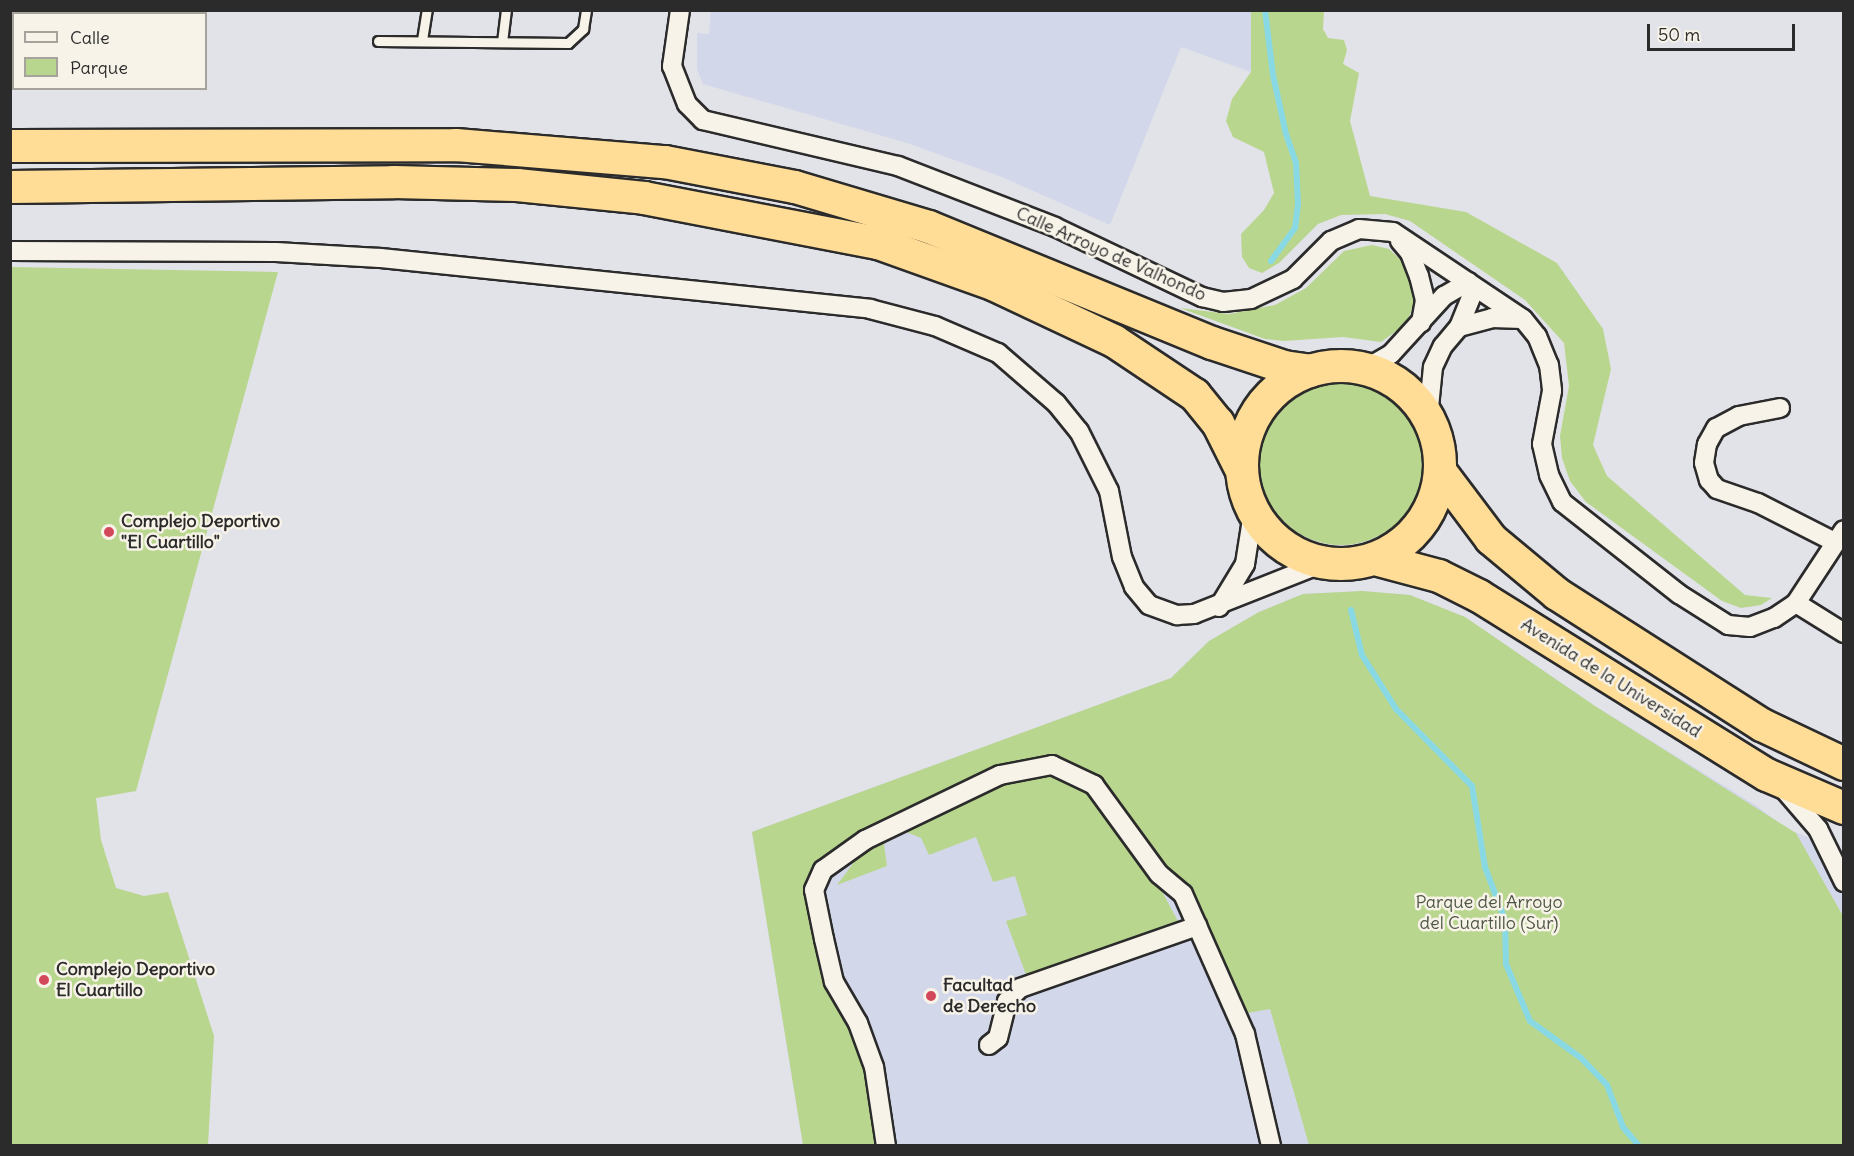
<!DOCTYPE html>
<style>
body{margin:0}
#map{position:relative;width:1854px;height:1156px;overflow:hidden;background:#e2e2e9;font-family:Delius,sans-serif}
div>[style]{position:absolute}
.built>*{inset:0;background:#d3d7ea}
.green>*{inset:0;background:#b9d68e}
.round{border-radius:50%}
.stream>*{height:6px;margin:-3px;padding:0 3px;transform-origin:3px;border-radius:3px;background:#89d9e4}
.roads{filter:drop-shadow(2px 0 #2b2b2b) drop-shadow(-2px 0 #2b2b2b) drop-shadow(0 2px #2b2b2b) drop-shadow(0 -2px #2b2b2b)}
.service>*{height:9px;margin:-4.5px;padding:0 4.5px;transform-origin:4.5px;border-radius:4.5px;background:#f7f3e8}
.minor>*{height:18px;margin:-9px;padding:0 9px;transform-origin:9px;border-radius:9px;background:#f7f3e8}
.trunk>*{height:32px;margin:-16px;padding:0 16px;transform-origin:16px;border-radius:16px;background:#ffdd96}
.trunk>.ring{margin:-16px;padding:0;box-sizing:content-box;background:none;border:32px solid #ffdd96;border-radius:50%}
.dots>*{width:16px;height:16px;translate:-50% -50%;box-sizing:border-box;border:3px solid #f7f3e8;border-radius:50%}
span{translate:-50% -50%;white-space:nowrap;text-align:center;line-height:1.15;-webkit-text-stroke:5px #f7f3e8;paint-order:stroke}
.street-label{font-size:18px;color:#2b2b2b}
.poi-label{font-size:18px;color:#2b2b2b;font-weight:700}
.left{translate:0 -50%;text-align:left}
.park-label{font-size:18px;color:#4e5644}
.frame{position:absolute;inset:0;border:12px solid #2b2b2b;pointer-events:none}
.legend{position:absolute;left:12px;top:12px;width:195px;height:78px;box-sizing:border-box;background:#f7f3e8;border:2px solid #a5a39c;margin:0;padding:8px 10px;list-style:none;font-size:18px;color:#2b2b2b}
.legend li{display:flex;align-items:center;gap:12px;height:30px}
.legend b{width:30px;border:2px solid #a5a39c}
.scale{position:absolute;left:1647px;top:24px;width:148px;height:27px;box-sizing:border-box;border:3px solid #2b2b2b;border-top:0;padding-left:8px;font-size:18px;line-height:21px;white-space:nowrap;color:#2b2b2b;-webkit-text-stroke:4px #f7f3e8;paint-order:stroke}
</style>
<div id="map">
<div class="built">
<i style="clip-path:polygon(711px 11px,1251px 11px,1253px 47px,1251px 72px,1181px 47px,1110px 225px,1002px 177px,907px 143px,703px 84px,697px 69px,697px 33px,709px 34px)"></i>
<i style="clip-path:polygon(1362px 591px,1410px 595px,1465px 617px,1595px 706px,1757px 806px,1786px 829px,1843px 850px,1843px 1145px,803px 1145px,752px 832px,1171px 678px,1209px 641px,1259px 612px,1303px 594px)"></i>
</div>
<div class="green">
<i style="clip-path:polygon(1251px 11px,1324px 11px,1323px 29px,1328px 38px,1344px 40px,1347px 50px,1343px 64px,1359px 73px,1350px 121px,1370px 196px,1466px 212px,1557px 263px,1603px 329px,1611px 369px,1593px 445px,1607px 476px,1745px 595px,1772px 598px,1761px 605px,1741px 608px,1722px 601px,1586px 502px,1570px 481px,1562px 458px,1560px 436px,1569px 386px,1564px 343px,1525px 300px,1410px 221px,1385px 214px,1341px 215px,1318px 224px,1279px 263px,1262px 273px,1249px 268px,1242px 257px,1241px 234px,1264px 210px,1274px 193px,1264px 152px,1233px 137px,1226px 121px,1232px 99px,1251px 72px)"></i>
<i style="clip-path:polygon(1372px 245px,1389px 249px,1402px 261px,1410px 274px,1416px 300px,1406px 324px,1381px 342px,1343px 337px,1284px 341px,1265px 339px,1180px 308px,1229px 314px,1275px 305px,1306px 288px,1344px 251px)"></i>
<i style="clip-path:polygon(11px 267px,278px 272px,136px 791px,96px 798px,101px 840px,116px 888px,144px 896px,168px 892px,214px 1036px,208px 1145px,11px 1145px)"></i>
<i class="round" style="left:1259px;top:381px;width:164px;height:164px"></i>
<i style="clip-path:polygon(1362px 591px,1410px 595px,1465px 617px,1595px 706px,1796px 833px,1843px 916px,1843px 1145px,1309px 1145px,1270px 1009px,1242px 1014px,1190px 896px,1096px 781px,1048px 759px,834px 859px,814px 903px,856px 1021px,883px 1145px,803px 1145px,752px 832px,1171px 678px,1209px 641px,1259px 612px,1303px 594px)"></i>
<i style="clip-path:polygon(1039px 774px,1063px 777px,1085px 790px,1150px 869px,1180px 925px,1028px 980px,1006px 921px,1027px 915px,1015px 876px,993px 882px,976px 837px,929px 855px,921px 838px,904px 831px,884px 844px,887px 866px,837px 885px,866px 846px,996px 786px)"></i>
</div>
<div class="stream">
<i style="left:1265px;top:10px;width:65px;rotate:83deg"></i>
<i style="left:1273px;top:75px;width:60px;rotate:77.6deg"></i>
<i style="left:1286px;top:134px;width:31px;rotate:71deg"></i>
<i style="left:1296px;top:163px;width:41px;rotate:87.2deg"></i>
<i style="left:1298px;top:204px;width:24px;rotate:97deg"></i>
<i style="left:1295px;top:228px;width:41px;rotate:126deg"></i>
<i style="left:1351px;top:610px;width:46px;rotate:76.3deg"></i>
<i style="left:1362px;top:655px;width:64px;rotate:57.8deg"></i>
<i style="left:1396px;top:709px;width:108px;rotate:45.4deg"></i>
<i style="left:1472px;top:786px;width:82px;rotate:80.9deg"></i>
<i style="left:1485px;top:867px;width:57px;rotate:69.3deg"></i>
<i style="left:1505px;top:920px;width:44px;rotate:88.7deg"></i>
<i style="left:1506px;top:964px;width:62px;rotate:67.2deg"></i>
<i style="left:1530px;top:1021px;width:63px;rotate:36deg"></i>
<i style="left:1581px;top:1058px;width:37px;rotate:46deg"></i>
<i style="left:1607px;top:1085px;width:45px;rotate:69.1deg"></i>
<i style="left:1623px;top:1127px;width:25px;rotate:50deg"></i>
</div>
<div class="roads">
<div class="service">
<i style="left:422px;top:40px;width:30px;rotate:-81deg"></i>
<i style="left:378px;top:41px;width:190px;rotate:0.6deg"></i>
<i style="left:568px;top:43px;width:21px;rotate:-43deg"></i>
<i style="left:583px;top:29px;width:19px;rotate:-81deg"></i>
<i style="left:502px;top:42px;width:32px;rotate:-83deg"></i>
</div>
<div class="minor">
<i style="left:680px;top:10px;width:57px;rotate:98.1deg"></i>
<i style="left:672px;top:66px;width:41px;rotate:68.5deg"></i>
<i style="left:687px;top:104px;width:23px;rotate:45deg"></i>
<i style="left:703px;top:120px;width:200px;rotate:13.3deg"></i>
<i style="left:898px;top:166px;width:168px;rotate:21.2deg"></i>
<i style="left:1055px;top:227px;width:163px;rotate:25.5deg"></i>
<i style="left:1202px;top:297px;width:22px;rotate:13deg"></i>
<i style="left:1223px;top:302px;width:28px;rotate:-6deg"></i>
<i style="left:1251px;top:299px;width:47px;rotate:-25.5deg"></i>
<i style="left:1293px;top:279px;width:54px;rotate:-45deg"></i>
<i style="left:1331px;top:241px;width:30px;rotate:-23deg"></i>
<i style="left:1359px;top:229px;width:34px;rotate:5deg"></i>
<i style="left:1393px;top:232px;width:156px;rotate:33.8deg"></i>
<i style="left:1523px;top:319px;width:22px;rotate:51deg"></i>
<i style="left:1537px;top:336px;width:31px;rotate:68deg"></i>
<i style="left:1549px;top:365px;width:26px;rotate:83deg"></i>
<i style="left:1552px;top:391px;width:54px;rotate:100.7deg"></i>
<i style="left:1542px;top:444px;width:32px;rotate:77deg"></i>
<i style="left:1549px;top:475px;width:30px;rotate:64deg"></i>
<i style="left:1562px;top:502px;width:149px;rotate:38.2deg"></i>
<i style="left:1679px;top:594px;width:58px;rotate:32.3deg"></i>
<i style="left:1728px;top:625px;width:22px;rotate:5deg"></i>
<i style="left:1750px;top:627px;width:26px;rotate:-21deg"></i>
<i style="left:1774px;top:618px;width:27px;rotate:-34deg"></i>
<i style="left:1796px;top:603px;width:87px;rotate:-56.7deg"></i>
<i style="left:1400px;top:241px;width:16px;rotate:50deg"></i>
<i style="left:1410px;top:253px;width:25px;rotate:69deg"></i>
<i style="left:1419px;top:276px;width:25px;rotate:76deg"></i>
<i style="left:1425px;top:300px;width:23px;rotate:100deg"></i>
<i style="left:10px;top:251px;width:266px;rotate:0.2deg"></i>
<i style="left:276px;top:252px;width:104px;rotate:3.3deg"></i>
<i style="left:380px;top:258px;width:493px;rotate:5.9deg"></i>
<i style="left:870px;top:309px;width:67px;rotate:14.7deg"></i>
<i style="left:935px;top:326px;width:69px;rotate:23.2deg"></i>
<i style="left:998px;top:353px;width:77px;rotate:40.8deg"></i>
<i style="left:1056px;top:403px;width:36px;rotate:51deg"></i>
<i style="left:1079px;top:431px;width:67px;rotate:63.4deg"></i>
<i style="left:1109px;top:491px;width:67px;rotate:78.9deg"></i>
<i style="left:1122px;top:557px;width:32px;rotate:68deg"></i>
<i style="left:1134px;top:587px;width:23px;rotate:50deg"></i>
<i style="left:1149px;top:605px;width:30px;rotate:20deg"></i>
<i style="left:1177px;top:615px;width:17px;rotate:-3deg"></i>
<i style="left:1194px;top:614px;width:139px;rotate:-21.6deg"></i>
<i style="left:1459px;top:327px;width:34px;rotate:-15deg"></i>
<i style="left:1492px;top:318px;width:30px;rotate:2deg"></i>
<i style="left:1365px;top:369px;width:30px;rotate:-30deg"></i>
<i style="left:1391px;top:354px;width:79px;rotate:-47.6deg"></i>
<i style="left:1444px;top:296px;width:28px;rotate:-30deg"></i>
<i style="left:1780px;top:408px;width:42px;rotate:169deg"></i>
<i style="left:1739px;top:416px;width:26px;rotate:152deg"></i>
<i style="left:1716px;top:428px;width:18px;rotate:119deg"></i>
<i style="left:1707px;top:444px;width:19px;rotate:99deg"></i>
<i style="left:1704px;top:463px;width:18px;rotate:74deg"></i>
<i style="left:1709px;top:480px;width:12px;rotate:48deg"></i>
<i style="left:1717px;top:489px;width:43px;rotate:18.9deg"></i>
<i style="left:1758px;top:503px;width:86px;rotate:26.9deg"></i>
<i style="left:1428px;top:417px;width:50px;rotate:-84.3deg"></i>
<i style="left:1433px;top:367px;width:23px;rotate:-65deg"></i>
<i style="left:1443px;top:346px;width:25px;rotate:-50deg"></i>
<i style="left:1459px;top:327px;width:32px;rotate:-68deg"></i>
<i style="left:1471px;top:297px;width:15px;rotate:-101deg"></i>
<i style="left:1796px;top:603px;width:57px;rotate:32deg"></i>
<i style="left:1219px;top:607px;width:50px;rotate:-58.8deg"></i>
<i style="left:1245px;top:564px;width:52px;rotate:-81.1deg"></i>
<i style="left:1781px;top:786px;width:57px;rotate:49.3deg"></i>
<i style="left:1818px;top:829px;width:59px;rotate:63.9deg"></i>
<i style="left:989px;top:1045px;width:11px;rotate:-38deg"></i>
<i style="left:998px;top:1038px;width:38px;rotate:-76deg"></i>
<i style="left:1007px;top:1001px;width:18px;rotate:-45deg"></i>
<i style="left:1020px;top:988px;width:188px;rotate:-19.3deg"></i>
<i style="left:886px;top:1146px;width:80px;rotate:-98.6deg"></i>
<i style="left:874px;top:1067px;width:47px;rotate:-110deg"></i>
<i style="left:858px;top:1023px;width:48px;rotate:-120.3deg"></i>
<i style="left:834px;top:982px;width:44px;rotate:-103.1deg"></i>
<i style="left:824px;top:939px;width:50px;rotate:-101.5deg"></i>
<i style="left:814px;top:890px;width:22px;rotate:-66deg"></i>
<i style="left:823px;top:870px;width:52px;rotate:-35.5deg"></i>
<i style="left:865px;top:840px;width:150px;rotate:-25.7deg"></i>
<i style="left:1000px;top:775px;width:53px;rotate:-10.9deg"></i>
<i style="left:1052px;top:765px;width:47px;rotate:25.5deg"></i>
<i style="left:1094px;top:785px;width:110px;rotate:53.9deg"></i>
<i style="left:1159px;top:874px;width:31px;rotate:40deg"></i>
<i style="left:1183px;top:894px;width:153px;rotate:66.1deg"></i>
<i style="left:1245px;top:1034px;width:115px;rotate:76.9deg"></i>
</div>
<div class="trunk">
<i style="left:10px;top:146px;width:446px;rotate:-0.1deg"></i>
<i style="left:456px;top:145px;width:210px;rotate:4.7deg"></i>
<i style="left:665px;top:162px;width:132px;rotate:10.9deg"></i>
<i style="left:795px;top:187px;width:140px;rotate:16.6deg"></i>
<i style="left:929px;top:227px;width:306px;rotate:22.3deg"></i>
<i style="left:1212px;top:343px;width:76px;rotate:18.4deg"></i>
<i style="left:1284px;top:367px;width:27px;rotate:8deg"></i>
<i style="left:10px;top:187px;width:384px;rotate:-0.7deg"></i>
<i style="left:394px;top:182px;width:123px;rotate:1.4deg"></i>
<i style="left:517px;top:185px;width:128px;rotate:5.8deg"></i>
<i style="left:644px;top:198px;width:238px;rotate:10.9deg"></i>
<i style="left:878px;top:243px;width:124px;rotate:19.7deg"></i>
<i style="left:995px;top:285px;width:132px;rotate:25.2deg"></i>
<i style="left:1114px;top:341px;width:97px;rotate:33.7deg"></i>
<i style="left:1195px;top:395px;width:36px;rotate:51deg"></i>
<i style="left:1218px;top:423px;width:49px;rotate:63.4deg"></i>
<i class="ring" style="left:1242px;top:366px;width:166px;height:166px"></i>
<i style="left:1440px;top:471px;width:85px;rotate:53.1deg"></i>
<i style="left:1491px;top:539px;width:86px;rotate:39.8deg"></i>
<i style="left:1557px;top:594px;width:243px;rotate:32.6deg"></i>
<i style="left:1762px;top:725px;width:91px;rotate:25.4deg"></i>
<i style="left:1375px;top:559px;width:66px;rotate:14.9deg"></i>
<i style="left:1439px;top:576px;width:45px;rotate:26.6deg"></i>
<i style="left:1479px;top:596px;width:339px;rotate:31.9deg"></i>
<i style="left:1767px;top:775px;width:84px;rotate:23.2deg"></i>
</div>
</div>
<div class="dots">
<i style="left:109px;top:532px;background:#d1495b"></i>
<i style="left:44px;top:980px;background:#d1495b"></i>
<i style="left:931px;top:996px;background:#d1495b"></i>
</div>
<div class="street-label">
<span style="left:1111px;top:254px;rotate:24deg">Calle Arroyo de Valhondo</span>
<span style="left:1611px;top:678px;rotate:32deg">Avenida de la Universidad</span>
</div>
<div class="poi-label">
<span class="left" style="left:121px;top:532px">Complejo Deportivo<br>"El Cuartillo"</span>
<span class="left" style="left:56px;top:980px">Complejo Deportivo<br>El Cuartillo</span>
<span class="left" style="left:943px;top:996px">Facultad<br>de Derecho</span>
</div>
<div class="park-label">
<span style="left:1489px;top:913px">Parque del Arroyo<br>del Cuartillo (Sur)</span>
</div>
<div class="frame"></div>
<ul class="legend">
<li><b style="height:8px;background:#f7f3e8"></b>Calle</li>
<li><b style="height:16px;background:#b9d68e"></b>Parque</li>
</ul>
<div class="scale">50 m</div>
</div>
